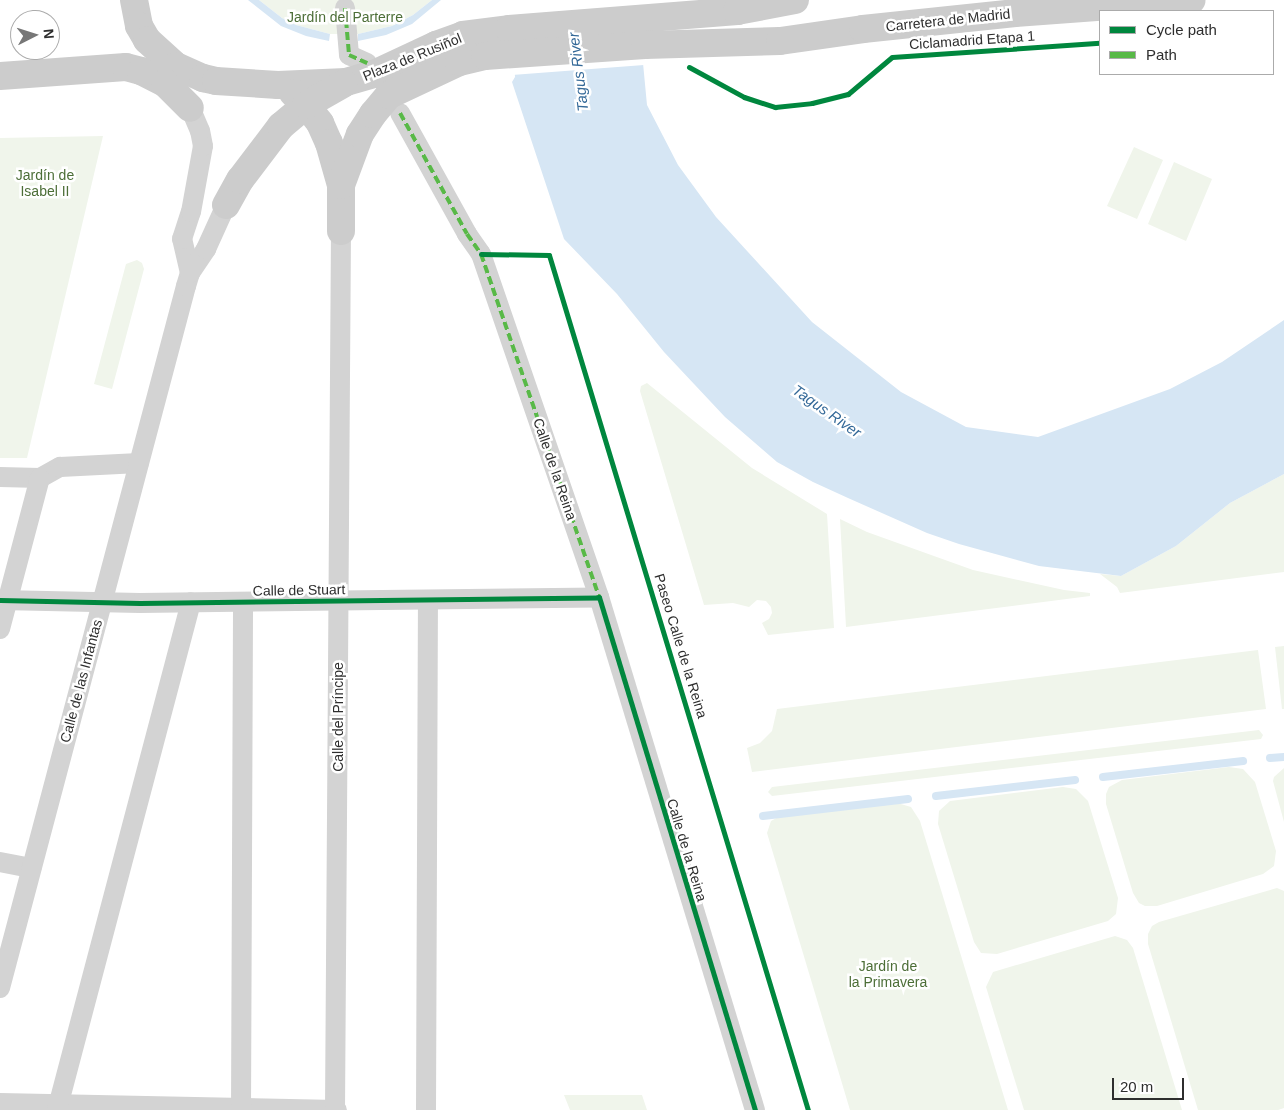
<!DOCTYPE html>
<meta charset="utf-8">
<style>
body{margin:0}
#map{position:relative;width:1284px;height:1110px;overflow:hidden;background:#fff;font-family:Helvetica,sans-serif}
div>[style]{position:absolute}
.green>*{inset:0;background:#f0f5eb}
.water>*{inset:0;background:#d6e6f4}
.pier>*{inset:0;background:#fff}
.stream>*{height:8px;margin:-4px;padding:0 4px;transform-origin:4px;border-radius:4px;background:#d6e6f4}
.street>*{height:20px;margin:-10px;padding:0 10px;transform-origin:10px;border-radius:10px;background:#d3d3d3}
.secondary>*{height:28px;margin:-14px;padding:0 14px;transform-origin:14px;border-radius:14px;background:#ccc}
.quiet>*{height:4px;margin-top:-2px;transform-origin:0;background:repeating-linear-gradient(90deg,#58b947 0 8px,transparent 0 12px)}
.cycleway>*{height:5px;margin:-2.5px;padding:0 2.5px;transform-origin:2.5px;border-radius:2.5px;background:#00873e}
span{translate:-50% -50%;white-space:nowrap;text-align:center;line-height:1.15;-webkit-text-stroke:5px #fff;paint-order:stroke}
.park-label{font-size:14px;color:#4c6e37}
.street-label{font-size:14px;color:#2e2e2e}
.water-label{font-size:15px;color:#346998;font-style:italic}
.legend{position:absolute;left:1099px;top:10px;width:175px;height:65px;box-sizing:border-box;background:#fff;border:1px solid #ababab;margin:0;padding:6px 9px;list-style:none;font-size:15px;color:#2e2e2e}
.legend li{display:flex;align-items:center;gap:10px;height:25px}
.legend b{width:25px;border:1px solid #ababab}
.north{position:absolute;left:10px;top:10px;width:50px;height:50px;box-sizing:border-box;background:#fff;border:1px solid #ababab;border-radius:50%;rotate:85deg;font-size:14px;font-weight:700;line-height:20px;text-align:center;color:#2e2e2e}
.north::after{content:'';display:block;margin:auto;width:18px;height:22px;background:#777;clip-path:polygon(50% 0,100% 100%,50% 72%,0 100%)}
.scale{position:absolute;left:1112px;top:1078px;width:72px;height:22px;box-sizing:border-box;border:2px solid #2e2e2e;border-top:0;padding-left:6px;font-size:15px;line-height:18px;white-space:nowrap;color:#2e2e2e;-webkit-text-stroke:4px #fff;paint-order:stroke}
</style>
<div id="map">
<div class="green">
<i style="clip-path:polygon(259px 0,432px 0,413px 15px,392px 26px,358px 34px,330px 34px,296px 25px,282px 18px)"></i>
<i style="clip-path:polygon(103px 136px,27px 458px,0 458px,0 138px)"></i>
<i style="clip-path:polygon(1134px 147px,1163px 160px,1137px 219px,1107px 206px)"></i>
<i style="clip-path:polygon(1174px 162px,1212px 179px,1186px 241px,1148px 224px)"></i>
<i style="clip-path:polygon(137px 260px,142px 263px,144px 269px,112px 389px,94px 384px,126px 264px)"></i>
<i style="clip-path:polygon(647px 383px,752px 468px,827px 514px,834px 628px,768px 635px,762px 623px,769px 619px,772px 613px,771px 607px,766px 601px,757px 600px,749px 607px,733px 603px,704px 605px,640px 391px,641px 386px)"></i>
<i style="clip-path:polygon(1284px 474px,1284px 572px,1120px 593px,1117px 587px,1100px 574px,1121px 576px,1176px 546px,1230px 503px)"></i>
<i style="clip-path:polygon(840px 519px,867px 532px,973px 570px,1064px 590px,1090px 593px,1090px 596px,846px 627px)"></i>
<i style="clip-path:polygon(1284px 646px,1284px 709px,1282px 709px,1275px 647px)"></i>
<i style="clip-path:polygon(1258px 650px,1266px 709px,752px 772px,747px 748px,760px 743px,772px 731px,777px 709px)"></i>
<i style="clip-path:polygon(1259px 730px,1263px 735px,1261px 739px,772px 796px,768px 792px,772px 787px)"></i>
<i style="clip-path:polygon(1229px 767px,1243px 769px,1255px 782px,1276px 851px,1274px 866px,1263px 874px,1157px 906px,1145px 906px,1139px 903px,1133px 893px,1106px 804px,1106px 794px,1109px 787px,1122px 780px)"></i>
<i style="clip-path:polygon(1284px 768px,1284px 822px,1273px 781px,1274px 777px)"></i>
<i style="clip-path:polygon(1063px 787px,1076px 789px,1088px 801px,1118px 898px,1116px 914px,1108px 921px,997px 954px,981px 953px,974px 942px,938px 824px,939px 811px,950px 801px)"></i>
<i style="clip-path:polygon(894px 802px,911px 807px,920px 821px,1008px 1110px,850px 1110px,767px 833px,771px 821px,780px 816px)"></i>
<i style="clip-path:polygon(1277px 888px,1284px 891px,1284px 1108px,1278px 1110px,1198px 1110px,1148px 944px,1148px 934px,1152px 926px,1159px 922px)"></i>
<i style="clip-path:polygon(1115px 936px,1127px 940px,1133px 948px,1182px 1110px,1024px 1110px,986px 987px,993px 972px)"></i>
<i style="clip-path:polygon(564px 1095px,642px 1095px,647px 1110px,570px 1110px)"></i>
</div>
<div class="water">
<i style="clip-path:polygon(248px 0,259px 0,282px 18px,296px 25px,330px 34px,329px 41px,306px 36px,281px 26px)"></i>
<i style="clip-path:polygon(432px 0,441px 0,412px 24px,386px 35px,358px 41px,358px 34px,392px 26px,413px 15px)"></i>
<i style="clip-path:polygon(510px 0,637px 0,647px 105px,678px 165px,716px 217px,812px 322px,901px 392px,966px 427px,1038px 437px,1170px 389px,1222px 362px,1284px 320px,1284px 474px,1230px 503px,1176px 546px,1121px 576px,1039px 566px,959px 544px,927px 533px,848px 498px,813px 482px,777px 462px,725px 417px,664px 352px,617px 294px,564px 239px,512px 82px,515px 77px)"></i>
</div>
<div class="pier">
<i style="clip-path:polygon(507px 0,639px 0,644px 65px,512px 75px)"></i>
</div>
<div class="stream">
<i style="left:1270px;top:758px;width:14px;rotate:-4deg"></i>
<i style="left:1103px;top:777px;width:141px;rotate:-6.5deg"></i>
<i style="left:936px;top:796px;width:140px;rotate:-6.6deg"></i>
<i style="left:763px;top:816px;width:146px;rotate:-6.7deg"></i>
</div>
<div class="street">
<i style="left:345px;top:8px;width:47px;rotate:85.1deg"></i>
<i style="left:349px;top:55px;width:20px;rotate:24deg"></i>
<i style="left:400px;top:113px;width:138px;rotate:61deg"></i>
<i style="left:467px;top:234px;width:24px;rotate:55deg"></i>
<i style="left:481px;top:254px;width:363px;rotate:71deg"></i>
<i style="left:599px;top:597px;width:536px;rotate:73.09deg"></i>
<i style="left:190px;top:273px;width:35px;rotate:-103deg"></i>
<i style="left:182px;top:239px;width:28px;rotate:-72deg"></i>
<i style="left:191px;top:212px;width:67px;rotate:-79.7deg"></i>
<i style="left:203px;top:146px;width:15px;rotate:-101deg"></i>
<i style="left:200px;top:131px;width:25px;rotate:-113deg"></i>
<i style="left:0;top:477px;width:40px;rotate:1.4deg"></i>
<i style="left:40px;top:478px;width:23px;rotate:-29deg"></i>
<i style="left:60px;top:467px;width:79px;rotate:-2.9deg"></i>
<i style="left:0;top:600px;width:140px;rotate:1.2deg"></i>
<i style="left:140px;top:603px;width:459px;rotate:-0.7deg"></i>
<i style="left:0;top:629px;width:156px;rotate:-75.2deg"></i>
<i style="left:0;top:862px;width:32px;rotate:11deg"></i>
<i style="left:0;top:988px;width:726px;rotate:-75.16deg"></i>
<i style="left:186px;top:286px;width:14px;rotate:-73deg"></i>
<i style="left:190px;top:273px;width:29px;rotate:-56deg"></i>
<i style="left:206px;top:249px;width:48px;rotate:-65.6deg"></i>
<i style="left:0;top:1103px;width:337px;rotate:1.2deg"></i>
<i style="left:57px;top:1110px;width:525px;rotate:-75.22deg"></i>
<i style="left:241px;top:1110px;width:508px;rotate:-89.77deg"></i>
<i style="left:335px;top:1110px;width:879px;rotate:-89.61deg"></i>
<i style="left:426px;top:1110px;width:510px;rotate:-89.78deg"></i>
</div>
<div class="secondary">
<i style="left:134px;top:0;width:26px;rotate:79deg"></i>
<i style="left:139px;top:26px;width:16px;rotate:60deg"></i>
<i style="left:147px;top:40px;width:39px;rotate:42deg"></i>
<i style="left:176px;top:66px;width:30px;rotate:24deg"></i>
<i style="left:203px;top:78px;width:13px;rotate:13deg"></i>
<i style="left:216px;top:81px;width:62px;rotate:3.7deg"></i>
<i style="left:278px;top:85px;width:68px;rotate:-2.5deg"></i>
<i style="left:346px;top:82px;width:29px;rotate:-16deg"></i>
<i style="left:374px;top:74px;width:68px;rotate:-25.1deg"></i>
<i style="left:436px;top:45px;width:29px;rotate:-20deg"></i>
<i style="left:463px;top:35px;width:46px;rotate:-7.4deg"></i>
<i style="left:509px;top:29px;width:229px;rotate:-4.5deg"></i>
<i style="left:737px;top:11px;width:59px;rotate:-10.7deg"></i>
<i style="left:0;top:76px;width:126px;rotate:-4.1deg"></i>
<i style="left:126px;top:67px;width:16px;rotate:15deg"></i>
<i style="left:141px;top:71px;width:27px;rotate:27deg"></i>
<i style="left:165px;top:83px;width:35px;rotate:45deg"></i>
<i style="left:293px;top:93px;width:18px;rotate:43deg"></i>
<i style="left:306px;top:105px;width:23px;rotate:52deg"></i>
<i style="left:320px;top:123px;width:22px;rotate:66deg"></i>
<i style="left:329px;top:143px;width:44px;rotate:74.1deg"></i>
<i style="left:226px;top:205px;width:29px;rotate:-61deg"></i>
<i style="left:240px;top:180px;width:68px;rotate:-52.8deg"></i>
<i style="left:281px;top:126px;width:33px;rotate:-40deg"></i>
<i style="left:306px;top:105px;width:43px;rotate:-29.6deg"></i>
<i style="left:341px;top:231px;width:46px;rotate:-90deg"></i>
<i style="left:341px;top:185px;width:54px;rotate:-69.6deg"></i>
<i style="left:360px;top:134px;width:24px;rotate:-57deg"></i>
<i style="left:373px;top:114px;width:25px;rotate:-50deg"></i>
<i style="left:389px;top:95px;width:77px;rotate:-25.2deg"></i>
<i style="left:459px;top:62px;width:27px;rotate:-13deg"></i>
<i style="left:485px;top:56px;width:160px;rotate:-3.9deg"></i>
<i style="left:645px;top:45px;width:135px;rotate:-1.7deg"></i>
<i style="left:780px;top:41px;width:84px;rotate:-8.2deg"></i>
<i style="left:863px;top:29px;width:153px;rotate:-6deg"></i>
<i style="left:1015px;top:13px;width:177px;rotate:-4.2deg"></i>
</div>
<div class="quiet">
<i style="left:345px;top:8px;width:47px;rotate:85.1deg"></i>
<i style="left:349px;top:55px;width:20px;rotate:24deg"></i>
<i style="left:400px;top:113px;width:138px;rotate:61deg"></i>
<i style="left:467px;top:234px;width:24px;rotate:55deg"></i>
<i style="left:481px;top:254px;width:363px;rotate:71deg"></i>
</div>
<div class="cycleway">
<i style="left:689px;top:67px;width:63px;rotate:28.6deg"></i>
<i style="left:744px;top:97px;width:33px;rotate:18deg"></i>
<i style="left:775px;top:107px;width:37px;rotate:-6deg"></i>
<i style="left:812px;top:103px;width:37px;rotate:-14deg"></i>
<i style="left:848px;top:94px;width:57px;rotate:-40.1deg"></i>
<i style="left:892px;top:57px;width:208px;rotate:-3.9deg"></i>
<i style="left:481px;top:254px;width:68px;rotate:0.8deg"></i>
<i style="left:549px;top:255px;width:893px;rotate:73.15deg"></i>
<i style="left:0;top:600px;width:140px;rotate:1.2deg"></i>
<i style="left:140px;top:603px;width:459px;rotate:-0.7deg"></i>
<i style="left:599px;top:597px;width:536px;rotate:73.09deg"></i>
</div>
<div class="park-label">
<span style="left:345px;top:17px">Jardín del Parterre</span>
<span style="left:45px;top:183px">Jardín de<br>Isabel II</span>
<span style="left:888px;top:974px">Jardín de<br>la Primavera</span>
</div>
<div class="street-label">
<span style="left:948px;top:20px;rotate:-6deg">Carretera de Madrid</span>
<span style="left:972px;top:40px;rotate:-4deg">Ciclamadrid Etapa 1</span>
<span style="left:412px;top:57px;rotate:-22deg">Plaza de Rusiñol</span>
<span style="left:555px;top:469px;rotate:71deg">Calle de la Reina</span>
<span style="left:299px;top:590px;rotate:-1deg">Calle de Stuart</span>
<span style="left:681px;top:646px;rotate:73deg">Paseo Calle de la Reina</span>
<span style="left:81px;top:681px;rotate:-75deg">Calle de las Infantas</span>
<span style="left:338px;top:717px;rotate:-90deg">Calle del Príncipe</span>
<span style="left:687px;top:850px;rotate:73deg">Calle de la Reina</span>
</div>
<div class="water-label">
<span style="left:578px;top:72px;rotate:-97deg">Tagus River</span>
<span style="left:827px;top:411px;rotate:35deg">Tagus River</span>
</div>
<ul class="legend">
<li><b style="height:6px;background:#00873e"></b>Cycle path</li>
<li><b style="height:6px;background:#58b947"></b>Path</li>
</ul>
<div class="north">N</div>
<div class="scale">20 m</div>
</div>
